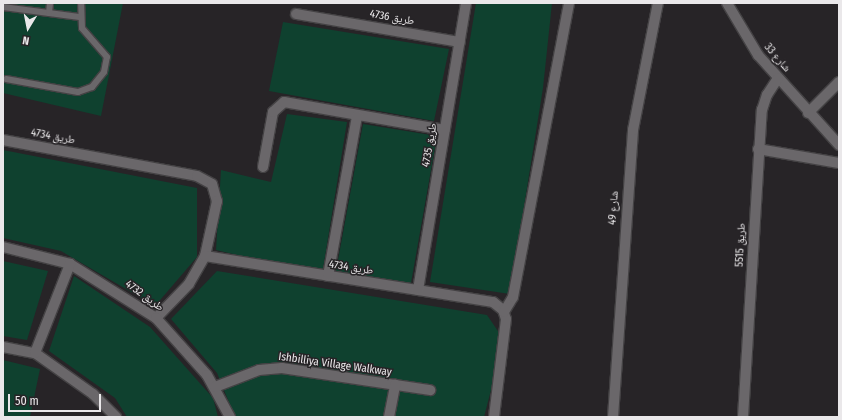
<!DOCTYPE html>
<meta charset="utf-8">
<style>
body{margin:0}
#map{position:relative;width:842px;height:420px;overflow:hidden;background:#272427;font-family:"Fira Sans Condensed","Noto Naskh Arabic",sans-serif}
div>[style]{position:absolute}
.green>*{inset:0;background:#0f412f}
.roads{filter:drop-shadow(1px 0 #444244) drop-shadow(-1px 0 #444244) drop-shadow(0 1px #444244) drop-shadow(0 -1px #444244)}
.lane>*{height:6px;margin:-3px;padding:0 3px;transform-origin:3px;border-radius:3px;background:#6a676a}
.street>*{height:10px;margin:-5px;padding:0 5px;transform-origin:5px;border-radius:5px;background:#6a676a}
span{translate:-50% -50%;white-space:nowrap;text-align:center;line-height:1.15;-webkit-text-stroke:3px #272427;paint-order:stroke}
.street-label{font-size:11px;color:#eae8ea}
.frame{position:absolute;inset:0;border:4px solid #eae8ea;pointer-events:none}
.north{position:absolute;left:8px;top:8px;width:40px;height:40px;-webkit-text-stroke:3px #272427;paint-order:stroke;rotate:190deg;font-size:11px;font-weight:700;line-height:16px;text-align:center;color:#eae8ea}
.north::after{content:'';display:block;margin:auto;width:14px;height:18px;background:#eae8ea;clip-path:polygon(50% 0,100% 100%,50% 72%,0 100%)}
.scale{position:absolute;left:8px;top:394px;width:93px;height:18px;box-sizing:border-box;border:2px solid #eae8ea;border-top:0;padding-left:5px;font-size:12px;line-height:14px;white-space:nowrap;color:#eae8ea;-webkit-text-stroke:3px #272427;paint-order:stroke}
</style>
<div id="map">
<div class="green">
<i style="clip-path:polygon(3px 3px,123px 3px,101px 116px,3px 93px)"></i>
<i style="clip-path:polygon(476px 3px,552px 3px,543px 88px,510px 294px,430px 282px)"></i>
<i style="clip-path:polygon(283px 22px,449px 49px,434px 121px,269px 91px)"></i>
<i style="clip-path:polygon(287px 114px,347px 122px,322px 275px,216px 250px,221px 170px,271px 182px)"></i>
<i style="clip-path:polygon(363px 124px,437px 136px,411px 283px,336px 271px)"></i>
<i style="clip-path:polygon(3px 150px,197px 188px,197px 257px,155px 306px,61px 251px,3px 238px)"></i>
<i style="clip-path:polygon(3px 261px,48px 271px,27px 340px,3px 336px)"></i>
<i style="clip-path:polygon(217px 271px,487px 315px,504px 340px,484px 417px,235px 417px,217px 373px,171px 319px)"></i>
<i style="clip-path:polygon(74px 276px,150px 327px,213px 398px,218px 417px,127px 417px,115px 398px,49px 351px)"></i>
<i style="clip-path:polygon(3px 360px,40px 369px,30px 417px,3px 417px)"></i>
</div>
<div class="roads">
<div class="lane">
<i style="left:3px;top:7px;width:77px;rotate:7.5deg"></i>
<i style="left:49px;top:13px;width:10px;rotate:-84deg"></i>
<i style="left:6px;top:79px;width:73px;rotate:10.2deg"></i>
<i style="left:78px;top:92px;width:15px;rotate:-20deg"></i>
<i style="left:92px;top:87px;width:19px;rotate:-51deg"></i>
<i style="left:104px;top:72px;width:15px;rotate:-79deg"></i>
<i style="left:107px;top:57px;width:38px;rotate:-131deg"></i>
<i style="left:82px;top:28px;width:25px;rotate:-92deg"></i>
</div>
<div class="street">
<i style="left:727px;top:3px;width:61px;rotate:59.2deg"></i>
<i style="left:758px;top:55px;width:121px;rotate:48deg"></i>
<i style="left:296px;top:14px;width:166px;rotate:9.7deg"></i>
<i style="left:808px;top:113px;width:44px;rotate:-45deg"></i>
<i style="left:3px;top:140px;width:197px;rotate:10.5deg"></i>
<i style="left:197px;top:176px;width:17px;rotate:28deg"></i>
<i style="left:212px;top:184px;width:18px;rotate:74deg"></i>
<i style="left:217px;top:201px;width:56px;rotate:102.3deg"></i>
<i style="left:205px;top:256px;width:32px;rotate:120deg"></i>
<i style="left:189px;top:284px;width:47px;rotate:134.1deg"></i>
<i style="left:758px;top:149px;width:82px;rotate:9.8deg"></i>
<i style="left:263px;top:167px;width:56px;rotate:-79.7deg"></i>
<i style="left:273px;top:112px;width:15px;rotate:-42deg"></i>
<i style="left:284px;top:102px;width:163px;rotate:9.9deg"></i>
<i style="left:3px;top:247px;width:69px;rotate:14.2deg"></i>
<i style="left:70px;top:264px;width:102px;rotate:32.1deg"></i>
<i style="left:156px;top:318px;width:76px;rotate:48.2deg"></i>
<i style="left:207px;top:375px;width:48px;rotate:61.3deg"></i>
<i style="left:205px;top:256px;width:292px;rotate:9.1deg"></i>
<i style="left:493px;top:302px;width:13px;rotate:39deg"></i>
<i style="left:503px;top:310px;width:9px;rotate:72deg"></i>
<i style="left:506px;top:319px;width:99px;rotate:97deg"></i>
<i style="left:328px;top:276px;width:163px;rotate:-79.7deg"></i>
<i style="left:418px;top:290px;width:291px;rotate:-80.5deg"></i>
<i style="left:504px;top:312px;width:17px;rotate:-59deg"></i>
<i style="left:513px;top:297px;width:299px;rotate:-79.2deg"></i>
<i style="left:3px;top:347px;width:33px;rotate:11deg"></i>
<i style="left:35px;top:353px;width:71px;rotate:35.3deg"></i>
<i style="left:93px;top:394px;width:33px;rotate:45deg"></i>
<i style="left:35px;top:353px;width:96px;rotate:-68.5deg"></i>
<i style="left:215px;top:387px;width:47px;rotate:-21.1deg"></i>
<i style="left:259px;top:370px;width:23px;rotate:-5deg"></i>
<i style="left:282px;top:368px;width:150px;rotate:8.5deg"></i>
<i style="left:389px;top:417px;width:33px;rotate:-79deg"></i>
<i style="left:613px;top:417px;width:288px;rotate:-86deg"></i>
<i style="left:633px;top:130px;width:129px;rotate:-78.9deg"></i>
<i style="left:743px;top:417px;width:308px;rotate:-86.5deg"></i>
<i style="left:762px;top:110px;width:16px;rotate:-72deg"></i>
<i style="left:767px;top:95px;width:20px;rotate:-57deg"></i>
</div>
</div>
<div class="street-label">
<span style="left:392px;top:18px;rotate:10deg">طريق 4736</span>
<span style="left:777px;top:58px;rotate:49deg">شارع 33</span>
<span style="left:53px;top:137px;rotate:10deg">طريق 4734</span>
<span style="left:430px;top:145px;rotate:-80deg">طريق 4735</span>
<span style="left:614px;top:208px;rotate:-86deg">شارع 49</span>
<span style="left:741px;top:245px;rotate:-87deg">طريق 5515</span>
<span style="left:351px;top:268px;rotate:9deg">طريق 4734</span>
<span style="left:144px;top:296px;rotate:36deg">طريق 4732</span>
<span style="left:335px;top:365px;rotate:8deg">Ishbilliya Village Walkway</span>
</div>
<div class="frame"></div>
<div class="north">N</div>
<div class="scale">50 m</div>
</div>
